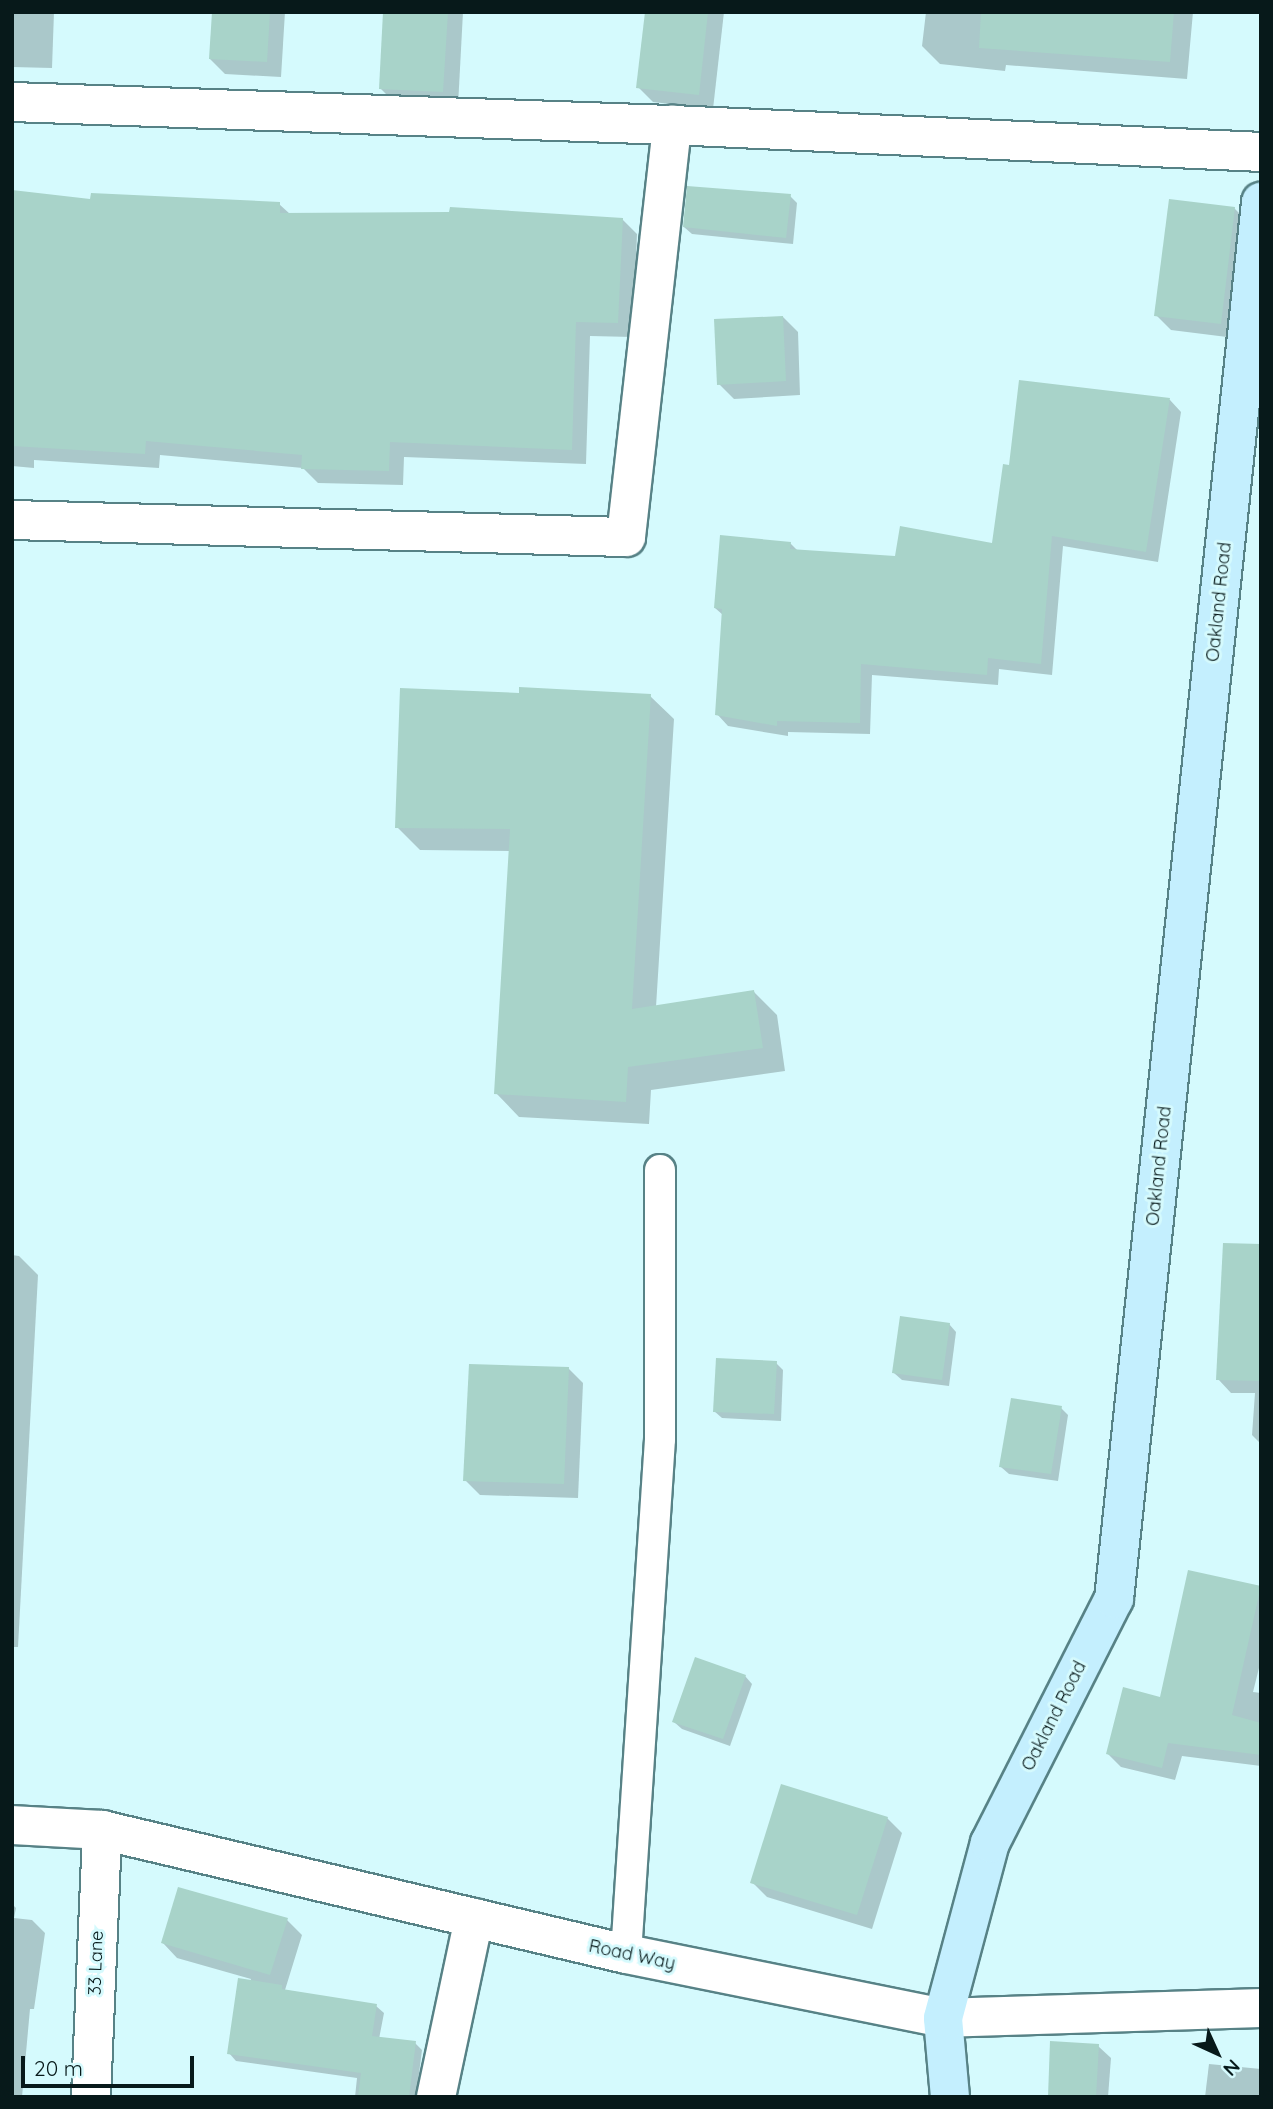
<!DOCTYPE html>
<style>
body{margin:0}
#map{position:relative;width:1273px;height:2109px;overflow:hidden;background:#d5fafd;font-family:Quicksand,sans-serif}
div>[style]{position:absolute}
.shadow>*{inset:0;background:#0003}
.building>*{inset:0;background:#a8d3c9}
.roads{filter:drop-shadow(2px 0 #578286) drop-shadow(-2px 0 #578286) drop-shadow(0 2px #578286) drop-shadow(0 -2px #578286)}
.lane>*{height:30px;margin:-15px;padding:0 15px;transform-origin:15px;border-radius:15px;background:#fff}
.street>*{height:38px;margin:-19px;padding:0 19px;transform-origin:19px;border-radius:19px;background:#fff}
.secondary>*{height:38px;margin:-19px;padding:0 19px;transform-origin:19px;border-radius:19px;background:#c4effe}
span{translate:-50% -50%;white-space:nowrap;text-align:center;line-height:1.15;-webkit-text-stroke:6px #d5fafd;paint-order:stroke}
.street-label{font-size:18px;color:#07191a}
.frame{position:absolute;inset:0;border:14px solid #07191a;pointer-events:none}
.north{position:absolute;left:1182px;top:2018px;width:70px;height:70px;-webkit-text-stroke:5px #d5fafd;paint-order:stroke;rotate:135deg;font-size:19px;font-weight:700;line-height:28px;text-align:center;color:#07191a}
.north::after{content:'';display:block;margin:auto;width:24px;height:32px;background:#07191a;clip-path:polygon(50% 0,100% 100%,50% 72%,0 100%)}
.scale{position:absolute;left:21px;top:2056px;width:173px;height:32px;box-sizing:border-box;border:4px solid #07191a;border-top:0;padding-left:9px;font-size:21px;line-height:24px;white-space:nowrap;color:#07191a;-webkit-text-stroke:5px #d5fafd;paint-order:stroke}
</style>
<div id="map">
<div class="shadow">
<i style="clip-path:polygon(12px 12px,54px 12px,52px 68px,12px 67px)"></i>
<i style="clip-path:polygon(214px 12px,285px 12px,281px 77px,225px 74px,210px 59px)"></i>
<i style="clip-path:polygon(385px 12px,463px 12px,458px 106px,395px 103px,380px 88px)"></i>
<i style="clip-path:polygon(647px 12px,724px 12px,713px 109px,653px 102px,638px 87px)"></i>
<i style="clip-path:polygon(926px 12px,1193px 12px,1187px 79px,1006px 65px,1005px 71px,940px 64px,922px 46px)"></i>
<i style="clip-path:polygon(12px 192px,92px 201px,279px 204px,290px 214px,622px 219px,637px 234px,633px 337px,590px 336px,586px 464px,404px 457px,403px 485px,318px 483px,303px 468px,160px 455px,159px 468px,34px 460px,34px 468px,12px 466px)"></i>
<i style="clip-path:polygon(790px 196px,797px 203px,793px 244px,692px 234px,684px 227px)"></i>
<i style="clip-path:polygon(1234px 208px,1249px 223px,1235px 338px,1171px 330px,1156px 315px)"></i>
<i style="clip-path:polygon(783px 317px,798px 332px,800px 395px,734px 399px,719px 384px)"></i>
<i style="clip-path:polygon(1021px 382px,1170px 400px,1181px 412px,1158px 562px,1063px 546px,1052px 675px,999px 669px,998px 685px,872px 675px,870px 734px,788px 732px,788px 736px,728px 726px,717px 714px,723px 615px,715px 608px,790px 543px,798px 551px,896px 558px,994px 545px,1011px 467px)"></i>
<i style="clip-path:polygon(650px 696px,674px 719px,656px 1007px,754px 992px,777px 1015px,785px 1071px,651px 1090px,649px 1124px,519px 1117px,496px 1093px,511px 851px,420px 850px,397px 827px)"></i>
<i style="clip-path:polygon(12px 1255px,19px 1256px,38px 1275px,18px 1647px,12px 1647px)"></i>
<i style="clip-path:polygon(949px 1324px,956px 1332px,949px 1386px,902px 1380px,894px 1373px)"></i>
<i style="clip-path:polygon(1261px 1326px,1261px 1444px,1252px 1435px,1255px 1393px,1231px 1393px,1218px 1379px)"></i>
<i style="clip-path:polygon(776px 1363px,783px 1370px,781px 1421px,722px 1418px,714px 1411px)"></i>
<i style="clip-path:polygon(568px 1368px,583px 1383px,578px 1498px,480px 1495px,465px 1480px)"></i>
<i style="clip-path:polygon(1061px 1408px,1068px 1415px,1058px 1481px,1009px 1474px,1001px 1467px)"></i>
<i style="clip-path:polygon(1189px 1572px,1261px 1588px,1261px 1660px,1253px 1692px,1261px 1693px,1261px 1766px,1182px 1756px,1175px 1780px,1121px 1767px,1108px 1754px,1161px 1699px)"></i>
<i style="clip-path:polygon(745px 1676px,752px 1684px,730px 1746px,682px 1729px,674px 1722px)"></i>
<i style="clip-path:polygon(887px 1818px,902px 1833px,872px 1929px,767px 1897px,752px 1882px)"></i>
<i style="clip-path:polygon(12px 1904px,16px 1908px,14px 1918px,32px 1920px,45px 1933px,34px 2009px,30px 2009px,22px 2097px,12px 2097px)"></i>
<i style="clip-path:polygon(287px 1920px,302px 1935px,285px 1990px,376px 2006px,384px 2013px,379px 2039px,415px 2043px,422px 2050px,416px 2097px,355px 2097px,357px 2078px,236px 2061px,229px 2053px,251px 1979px,177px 1958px,163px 1943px)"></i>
<i style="clip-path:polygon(1098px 2046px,1111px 2058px,1108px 2097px,1049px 2097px)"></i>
<i style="clip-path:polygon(1209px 2064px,1261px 2069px,1261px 2097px,1205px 2097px)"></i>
</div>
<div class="building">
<i style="clip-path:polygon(212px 12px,270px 12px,267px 62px,209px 59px)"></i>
<i style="clip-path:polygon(383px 12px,448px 12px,443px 92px,379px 89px)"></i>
<i style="clip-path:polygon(645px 12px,708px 12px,699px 95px,636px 88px)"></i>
<i style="clip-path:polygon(981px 12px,1174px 12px,1170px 62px,979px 48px)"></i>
<i style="clip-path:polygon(687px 186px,791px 194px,786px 238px,683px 227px)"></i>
<i style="clip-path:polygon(12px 190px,90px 199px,91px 193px,280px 202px,280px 213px,449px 212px,450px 207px,623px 218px,618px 323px,576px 322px,572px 450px,390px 442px,389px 471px,301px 469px,302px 455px,146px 441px,145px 454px,12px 446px)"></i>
<i style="clip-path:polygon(1169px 199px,1235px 207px,1221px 324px,1154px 316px)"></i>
<i style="clip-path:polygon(783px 316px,786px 381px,717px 385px,714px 319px)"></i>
<i style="clip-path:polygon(1019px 380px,1170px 398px,1146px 552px,1052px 536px,1041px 664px,988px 658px,987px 675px,861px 664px,860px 723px,777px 721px,777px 726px,715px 715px,722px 609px,714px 608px,720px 535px,791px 542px,790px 549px,895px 556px,900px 526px,992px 543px,1003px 464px,1009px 465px)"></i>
<i style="clip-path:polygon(519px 687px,651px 694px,632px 1009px,754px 990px,763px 1048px,628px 1067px,626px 1102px,494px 1094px,510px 829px,395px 828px,400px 688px,519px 693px)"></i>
<i style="clip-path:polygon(1223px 1243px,1261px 1244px,1261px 1381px,1216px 1380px)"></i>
<i style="clip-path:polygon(900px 1316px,950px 1323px,942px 1380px,892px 1373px)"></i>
<i style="clip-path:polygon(716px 1358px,777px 1361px,774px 1414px,713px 1412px)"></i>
<i style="clip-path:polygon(469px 1364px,569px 1367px,564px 1484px,463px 1481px)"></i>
<i style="clip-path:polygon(1011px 1398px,1062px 1406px,1051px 1474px,999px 1467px)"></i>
<i style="clip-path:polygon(1188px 1570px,1261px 1586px,1232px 1715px,1261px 1723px,1261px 1755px,1168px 1743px,1162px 1768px,1106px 1754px,1123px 1687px,1160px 1697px)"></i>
<i style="clip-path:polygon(695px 1657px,746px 1675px,723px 1739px,672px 1722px)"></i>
<i style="clip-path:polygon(781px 1784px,888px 1817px,857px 1915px,750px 1883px)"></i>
<i style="clip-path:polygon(178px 1887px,288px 1918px,270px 1975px,161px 1943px)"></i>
<i style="clip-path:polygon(238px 1978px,282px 1985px,282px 1989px,377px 2004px,372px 2036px,416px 2041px,409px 2097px,358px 2097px,361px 2073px,227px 2054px)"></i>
<i style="clip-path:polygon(1050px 2041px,1099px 2044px,1096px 2097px,1048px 2097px)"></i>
</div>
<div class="roads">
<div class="lane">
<i style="left:626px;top:1954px;width:516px;rotate:-86.22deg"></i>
<i style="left:660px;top:1439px;width:269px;rotate:-90deg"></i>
</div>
<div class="street">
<i style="left:12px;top:102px;width:660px;rotate:2deg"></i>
<i style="left:672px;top:125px;width:590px;rotate:2.62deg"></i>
<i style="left:12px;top:520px;width:614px;rotate:1.59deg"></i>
<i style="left:626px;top:537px;width:415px;rotate:-83.6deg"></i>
<i style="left:12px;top:1825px;width:90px;rotate:3.2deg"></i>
<i style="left:102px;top:1830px;width:538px;rotate:13.31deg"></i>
<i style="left:626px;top:1954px;width:323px;rotate:11.4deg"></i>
<i style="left:943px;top:2018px;width:318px;rotate:-1.8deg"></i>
<i style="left:91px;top:2097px;width:267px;rotate:-87.6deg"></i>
<i style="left:436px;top:2097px;width:183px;rotate:-78deg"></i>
</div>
<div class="secondary">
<i style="left:950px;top:2097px;width:79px;rotate:-95.1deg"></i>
<i style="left:943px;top:2018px;width:181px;rotate:-75deg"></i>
<i style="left:990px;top:1843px;width:274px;rotate:-63.1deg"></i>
<i style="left:1114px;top:1599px;width:1405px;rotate:-83.99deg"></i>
</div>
</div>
<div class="street-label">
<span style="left:1219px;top:602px;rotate:-84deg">Oakland Road</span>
<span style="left:1159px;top:1166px;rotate:-84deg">Oakland Road</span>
<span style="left:1054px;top:1716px;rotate:-63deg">Oakland Road</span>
<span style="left:632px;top:1955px;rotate:12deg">Road Way</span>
<span style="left:96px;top:1963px;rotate:-88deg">33 Lane</span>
</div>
<div class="frame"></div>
<div class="north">N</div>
<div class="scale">20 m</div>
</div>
